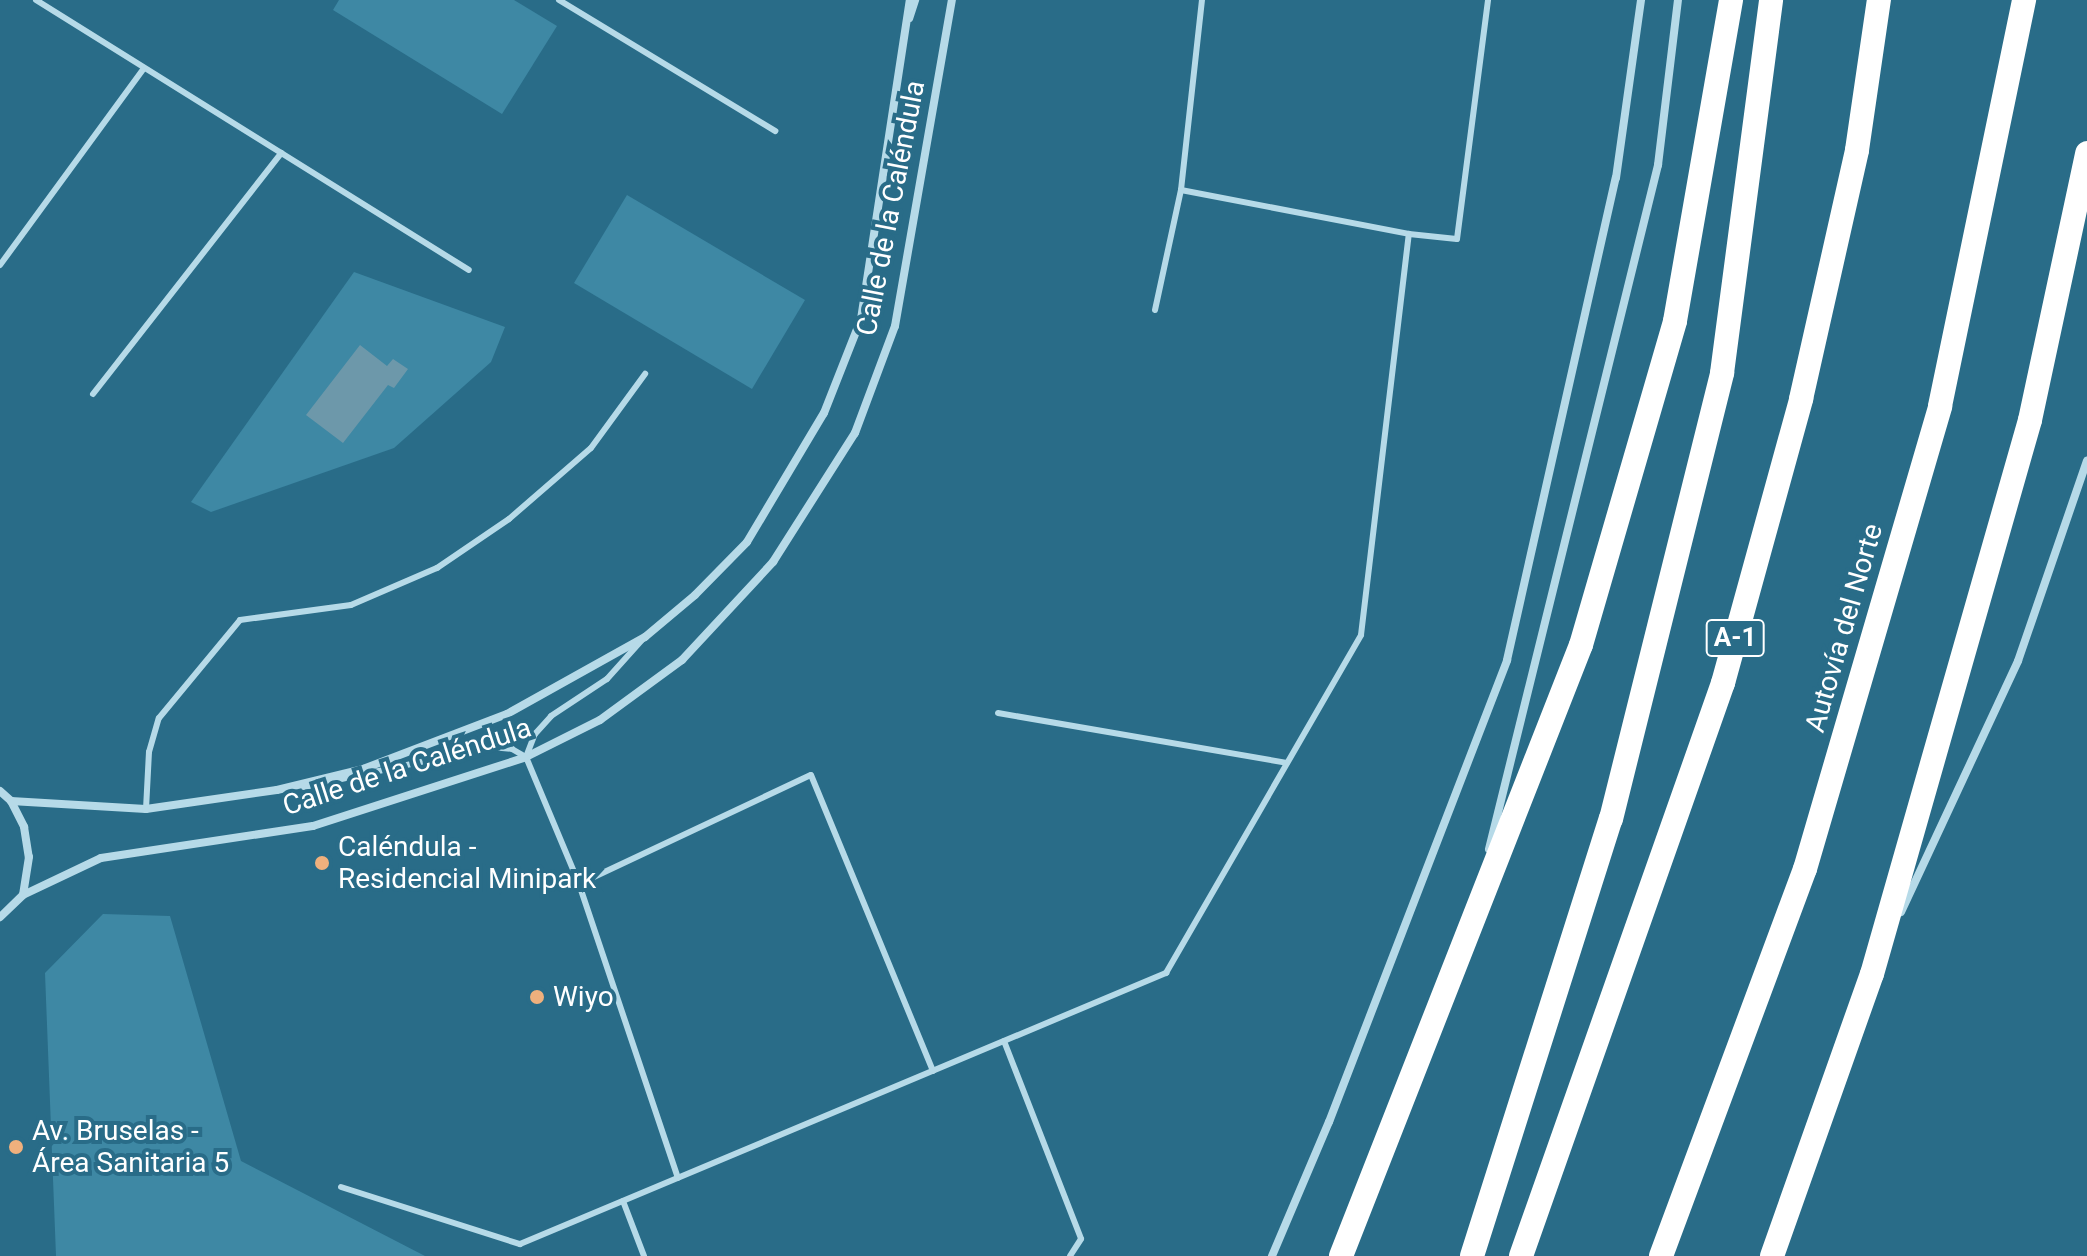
<!DOCTYPE html>
<meta charset="utf-8">
<style>
body{margin:0}
#map{position:relative;width:2087px;height:1256px;overflow:hidden;background:#296c88;font-family:Roboto,sans-serif}
div>[style]{position:absolute}
.green>*{inset:0;background:#3e88a4}
.water>*{inset:0;background:#6d98aa}
.lane>*{height:6px;margin:-3px;padding:0 3px;transform-origin:3px;border-radius:3px;background:#b6dae8}
.street>*{height:8px;margin:-4px;padding:0 4px;transform-origin:4px;border-radius:4px;background:#b6dae8}
.highway>*{height:24px;margin:-12px;padding:0 12px;transform-origin:12px;border-radius:12px;background:#fff}
.dots>*{width:22px;height:22px;translate:-50% -50%;box-sizing:border-box;border:4px solid #296c88;border-radius:50%}
span{translate:-50% -50%;white-space:nowrap;text-align:center;line-height:1.15;-webkit-text-stroke:8px #296c88;paint-order:stroke}
.shield-label span{padding:2px 6px;background:#296c88;border:2px solid;border-radius:6px;-webkit-text-stroke-width:0}
.shield-label{font-size:26px;color:#fff;font-weight:700}
.street-label{font-size:28px;color:#fff}
.poi-label{font-size:28px;color:#fff}
.left{translate:0 -50%;text-align:left}
</style>
<div id="map">
<div class="green">
<i style="clip-path:polygon(339px 0,514px 0,557px 26px,502px 114px,333px 10px)"></i>
<i style="clip-path:polygon(627px 195px,805px 300px,752px 389px,574px 283px)"></i>
<i style="clip-path:polygon(354px 272px,505px 327px,491px 362px,394px 448px,211px 512px,191px 502px)"></i>
<i style="clip-path:polygon(103px 914px,170px 916px,241px 1161px,425px 1256px,56px 1256px,45px 973px)"></i>
</div>
<div class="water">
<i style="clip-path:polygon(360px 345px,387px 366px,393px 359px,408px 369px,394px 388px,388px 385px,343px 443px,306px 415px)"></i>
</div>
<div class="lane">
<i style="left:36px;top:0;width:510px;rotate:31.95deg"></i>
<i style="left:559px;top:0;width:253px;rotate:31.2deg"></i>
<i style="left:910px;top:19px;width:20px;rotate:-72deg"></i>
<i style="left:1181px;top:190px;width:232px;rotate:10.9deg"></i>
<i style="left:1409px;top:234px;width:48px;rotate:5.9deg"></i>
<i style="left:1457px;top:239px;width:241px;rotate:-82.6deg"></i>
<i style="left:0;top:265px;width:244px;rotate:-53.8deg"></i>
<i style="left:1155px;top:310px;width:123px;rotate:-77.8deg"></i>
<i style="left:1181px;top:190px;width:191px;rotate:-83.7deg"></i>
<i style="left:93px;top:394px;width:306px;rotate:-52deg"></i>
<i style="left:998px;top:713px;width:293px;rotate:9.8deg"></i>
<i style="left:526px;top:757px;width:25px;rotate:-69deg"></i>
<i style="left:535px;top:734px;width:24px;rotate:-48deg"></i>
<i style="left:551px;top:716px;width:67px;rotate:-33.5deg"></i>
<i style="left:607px;top:679px;width:52px;rotate:-48.1deg"></i>
<i style="left:304px;top:787px;width:191px;rotate:-12.1deg"></i>
<i style="left:491px;top:747px;width:21px;rotate:5deg"></i>
<i style="left:512px;top:749px;width:16px;rotate:30deg"></i>
<i style="left:526px;top:757px;width:138px;rotate:67.3deg"></i>
<i style="left:579px;top:884px;width:310px;rotate:71.4deg"></i>
<i style="left:146px;top:809px;width:57px;rotate:-87deg"></i>
<i style="left:149px;top:752px;width:35px;rotate:-74deg"></i>
<i style="left:159px;top:718px;width:127px;rotate:-50.4deg"></i>
<i style="left:240px;top:620px;width:112px;rotate:-7.7deg"></i>
<i style="left:351px;top:605px;width:94px;rotate:-23.3deg"></i>
<i style="left:437px;top:568px;width:87px;rotate:-34.2deg"></i>
<i style="left:509px;top:519px;width:108px;rotate:-40.9deg"></i>
<i style="left:591px;top:448px;width:92px;rotate:-53.9deg"></i>
<i style="left:579px;top:884px;width:256px;rotate:-25.2deg"></i>
<i style="left:811px;top:775px;width:320px;rotate:67.6deg"></i>
<i style="left:1004px;top:1041px;width:212px;rotate:68.7deg"></i>
<i style="left:1081px;top:1239px;width:20px;rotate:123deg"></i>
<i style="left:341px;top:1187px;width:188px;rotate:17.7deg"></i>
<i style="left:520px;top:1244px;width:701px;rotate:-22.76deg"></i>
<i style="left:1166px;top:973px;width:390px;rotate:-60deg"></i>
<i style="left:1361px;top:635px;width:404px;rotate:-83.2deg"></i>
<i style="left:623px;top:1201px;width:59px;rotate:69.1deg"></i>
</div>
<div class="street">
<i style="left:0;top:791px;width:15px;rotate:42deg"></i>
<i style="left:11px;top:801px;width:29px;rotate:63deg"></i>
<i style="left:24px;top:827px;width:30px;rotate:81deg"></i>
<i style="left:29px;top:857px;width:38px;rotate:99deg"></i>
<i style="left:23px;top:895px;width:32px;rotate:136deg"></i>
<i style="left:11px;top:801px;width:135px;rotate:3.4deg"></i>
<i style="left:146px;top:809px;width:132px;rotate:-8.3deg"></i>
<i style="left:277px;top:790px;width:89px;rotate:-13.7deg"></i>
<i style="left:363px;top:769px;width:154px;rotate:-20.9deg"></i>
<i style="left:507px;top:714px;width:158px;rotate:-29.2deg"></i>
<i style="left:645px;top:637px;width:65px;rotate:-40deg"></i>
<i style="left:695px;top:595px;width:74px;rotate:-45.5deg"></i>
<i style="left:747px;top:542px;width:150px;rotate:-59.2deg"></i>
<i style="left:824px;top:413px;width:101px;rotate:-68.5deg"></i>
<i style="left:861px;top:319px;width:323px;rotate:-81.3deg"></i>
<i style="left:1489px;top:849px;width:705px;rotate:-76.12deg"></i>
<i style="left:1658px;top:165px;width:166px;rotate:-83.1deg"></i>
<i style="left:23px;top:895px;width:86px;rotate:-25.4deg"></i>
<i style="left:101px;top:858px;width:214px;rotate:-8.6deg"></i>
<i style="left:313px;top:826px;width:224px;rotate:-17.9deg"></i>
<i style="left:526px;top:757px;width:83px;rotate:-26.6deg"></i>
<i style="left:600px;top:720px;width:102px;rotate:-36.2deg"></i>
<i style="left:682px;top:660px;width:134px;rotate:-47.1deg"></i>
<i style="left:773px;top:562px;width:153px;rotate:-57.6deg"></i>
<i style="left:855px;top:433px;width:114px;rotate:-69.5deg"></i>
<i style="left:895px;top:326px;width:331px;rotate:-80.1deg"></i>
<i style="left:1901px;top:912px;width:277px;rotate:-65deg"></i>
<i style="left:2018px;top:661px;width:212px;rotate:-71deg"></i>
<i style="left:1272px;top:1256px;width:146px;rotate:-67deg"></i>
<i style="left:1329px;top:1122px;width:495px;rotate:-68.9deg"></i>
<i style="left:1507px;top:660px;width:494px;rotate:-77.3deg"></i>
<i style="left:1616px;top:178px;width:180px;rotate:-82deg"></i>
</div>
<div class="highway">
<i style="left:1341px;top:1256px;width:656px;rotate:-68.56deg"></i>
<i style="left:1581px;top:645px;width:337px;rotate:-73.8deg"></i>
<i style="left:1675px;top:321px;width:326px;rotate:-80.1deg"></i>
<i style="left:1472px;top:1256px;width:459px;rotate:-72.4deg"></i>
<i style="left:1611px;top:819px;width:460px;rotate:-76deg"></i>
<i style="left:1722px;top:373px;width:376px;rotate:-82.5deg"></i>
<i style="left:1521px;top:1256px;width:608px;rotate:-70.58deg"></i>
<i style="left:1723px;top:683px;width:295px;rotate:-74.6deg"></i>
<i style="left:1801px;top:399px;width:255px;rotate:-77.3deg"></i>
<i style="left:1857px;top:150px;width:152px;rotate:-81.7deg"></i>
<i style="left:1661px;top:1256px;width:413px;rotate:-69.6deg"></i>
<i style="left:1805px;top:869px;width:482px;rotate:-73.7deg"></i>
<i style="left:1940px;top:406px;width:415px;rotate:-78.3deg"></i>
<i style="left:1772px;top:1256px;width:299px;rotate:-70.5deg"></i>
<i style="left:1872px;top:974px;width:576px;rotate:-74.08deg"></i>
<i style="left:2030px;top:420px;width:273px;rotate:-77.9deg"></i>
</div>
<div class="dots">
<i style="left:322px;top:863px;background:#efb07d"></i>
<i style="left:537px;top:997px;background:#efb07d"></i>
<i style="left:16px;top:1147px;background:#efb07d"></i>
</div>
<div class="shield-label">
<span style="left:1735px;top:638px">A-1</span>
</div>
<div class="street-label">
<span style="left:891px;top:208px;rotate:-79deg">Calle de la Caléndula</span>
<span style="left:1844px;top:628px;rotate:-74deg">Autovía del Norte</span>
<span style="left:407px;top:767px;rotate:-18deg">Calle de la Caléndula</span>
</div>
<div class="poi-label">
<span class="left" style="left:338px;top:863px">Caléndula -<br>Residencial Minipark</span>
<span class="left" style="left:553px;top:997px">Wiyo</span>
<span class="left" style="left:32px;top:1147px">Av. Bruselas -<br>Área Sanitaria 5</span>
</div>
</div>
